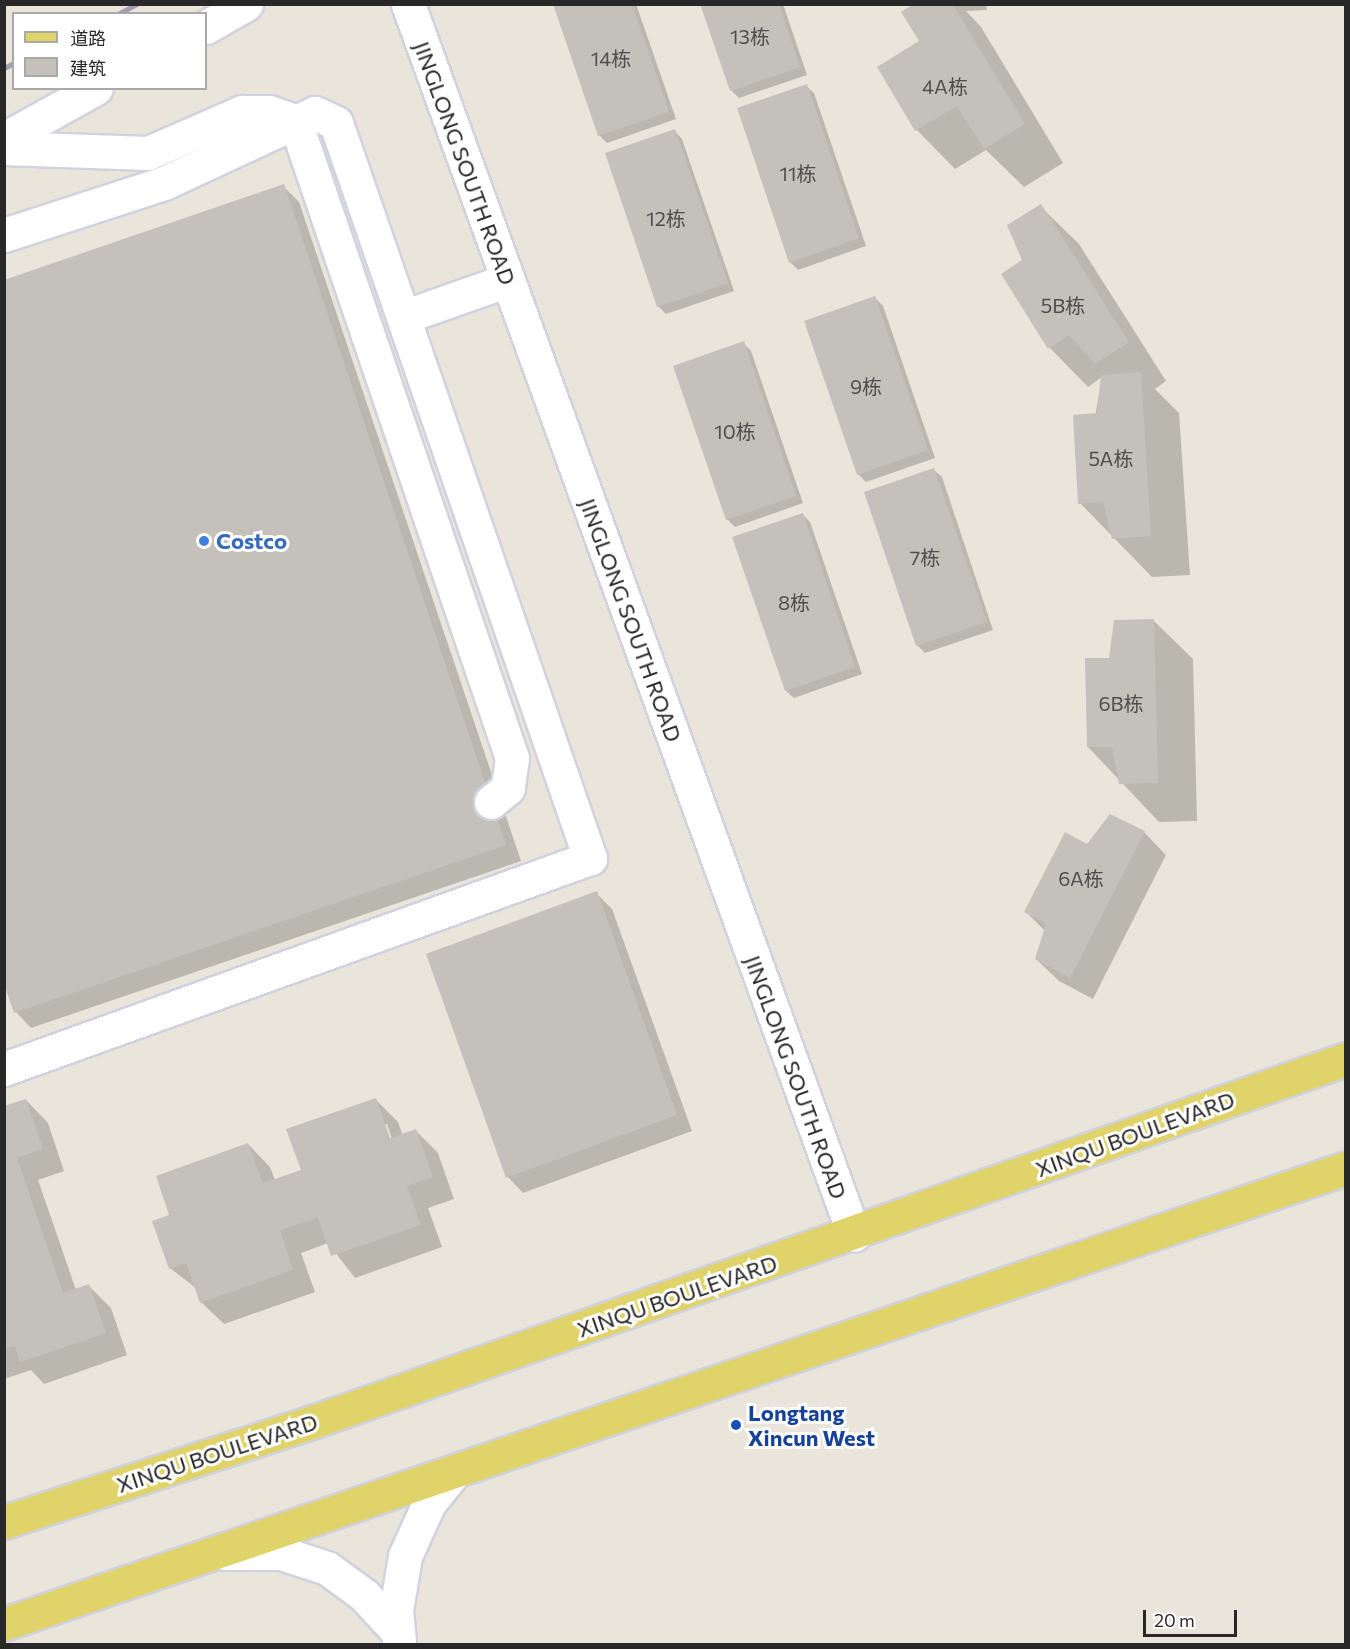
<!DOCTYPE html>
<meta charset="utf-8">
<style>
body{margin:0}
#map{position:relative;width:1350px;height:1649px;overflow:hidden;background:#e9e5db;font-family:Commissioner,"Noto Sans SC",sans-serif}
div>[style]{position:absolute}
.shadow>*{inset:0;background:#0003}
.building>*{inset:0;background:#c4c1bb}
.roads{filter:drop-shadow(2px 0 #d1d2df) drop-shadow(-2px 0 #d1d2df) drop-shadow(0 2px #d1d2df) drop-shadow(0 -2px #d1d2df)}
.minor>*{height:33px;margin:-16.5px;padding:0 16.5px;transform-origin:16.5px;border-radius:16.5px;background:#fff}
.major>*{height:33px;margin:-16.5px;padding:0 16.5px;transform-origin:16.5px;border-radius:16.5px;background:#dfd36a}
.rail>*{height:4.5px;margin:-2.25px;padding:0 2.25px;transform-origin:2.25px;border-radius:2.25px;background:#9f9fb0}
.dots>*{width:16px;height:16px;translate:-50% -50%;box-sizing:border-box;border:3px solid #fff;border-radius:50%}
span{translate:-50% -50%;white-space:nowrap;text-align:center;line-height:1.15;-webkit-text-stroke:6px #fff;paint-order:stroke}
.number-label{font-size:20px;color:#4f4e4d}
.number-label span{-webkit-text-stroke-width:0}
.street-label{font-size:22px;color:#282828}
.shop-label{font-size:22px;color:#366cbe;font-weight:700}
.left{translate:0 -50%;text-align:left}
.transit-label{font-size:22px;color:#164399;font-weight:700}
.frame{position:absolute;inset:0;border:6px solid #282828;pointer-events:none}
.legend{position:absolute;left:12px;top:12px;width:195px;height:78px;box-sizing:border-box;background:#fff;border:2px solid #a9a9a9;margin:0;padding:8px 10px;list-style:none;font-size:18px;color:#282828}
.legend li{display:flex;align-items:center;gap:12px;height:30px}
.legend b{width:30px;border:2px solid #a9a9a9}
.scale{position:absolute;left:1143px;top:1610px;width:94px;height:27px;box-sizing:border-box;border:3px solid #282828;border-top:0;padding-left:8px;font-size:18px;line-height:21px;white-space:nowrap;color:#282828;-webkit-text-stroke:4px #fff;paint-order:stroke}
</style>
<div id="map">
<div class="shadow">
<i style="clip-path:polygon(555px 4px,636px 4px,676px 119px,607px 143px,599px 135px)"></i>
<i style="clip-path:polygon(702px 4px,783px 4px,807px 75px,739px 98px,731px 90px)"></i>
<i style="clip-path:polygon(915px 4px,986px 4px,987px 10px,966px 11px,981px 27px,1063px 163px,1024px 187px,986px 150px,955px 169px,917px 130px,921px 42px,903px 12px)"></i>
<i style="clip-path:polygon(806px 86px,814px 93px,866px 246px,798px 270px,790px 262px)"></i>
<i style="clip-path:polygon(675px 131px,682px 139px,734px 291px,666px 314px,659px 307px,607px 154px)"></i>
<i style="clip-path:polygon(283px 186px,299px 202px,521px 861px,31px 1028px,16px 1012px,4px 980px)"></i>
<i style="clip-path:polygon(1040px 206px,1079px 244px,1166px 381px,1155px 389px,1179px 413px,1190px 575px,1152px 577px,1080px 503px,1102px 377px,1088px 387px,1050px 348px,1024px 261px)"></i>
<i style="clip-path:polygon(875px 298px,883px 306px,935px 458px,866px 482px,858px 474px)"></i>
<i style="clip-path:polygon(743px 343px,751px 351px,803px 503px,735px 527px,727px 519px)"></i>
<i style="clip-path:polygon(934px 470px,942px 477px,993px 630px,925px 653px,917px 645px)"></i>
<i style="clip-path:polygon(802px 514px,810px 522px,862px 674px,794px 698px,786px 691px)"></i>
<i style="clip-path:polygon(1154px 621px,1193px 659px,1197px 821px,1159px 822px,1088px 747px,1111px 659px)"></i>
<i style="clip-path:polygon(1144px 832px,1166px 855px,1093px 999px,1059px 981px,1036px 959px,1045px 931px,1026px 912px,1088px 846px)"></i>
<i style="clip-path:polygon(596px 893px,612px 909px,692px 1131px,523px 1193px,508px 1177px)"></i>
<i style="clip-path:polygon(evenodd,375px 1099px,398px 1122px,403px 1136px,416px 1131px,438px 1153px,454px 1199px,428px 1208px,442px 1247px,355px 1278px,328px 1243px,301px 1253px,315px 1292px,224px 1324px,201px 1302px,197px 1289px,170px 1268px,171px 1216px,248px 1144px,270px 1167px,275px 1180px,303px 1171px,375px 1099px,384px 1124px,387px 1124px,394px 1145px,391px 1146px,384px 1124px)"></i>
<i style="clip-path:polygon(26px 1100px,48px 1123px,64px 1171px,38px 1180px,76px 1290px,89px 1286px,111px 1308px,127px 1355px,44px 1384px,31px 1370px,4px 1379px,4px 1108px)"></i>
</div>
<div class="building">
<i style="clip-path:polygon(553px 4px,632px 4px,669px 112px,598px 136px)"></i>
<i style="clip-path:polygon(700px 4px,779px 4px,800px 67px,730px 91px)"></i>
<i style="clip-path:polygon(912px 5px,953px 5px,1025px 124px,984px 149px,957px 106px,915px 131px,877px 67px,919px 41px,901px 12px)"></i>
<i style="clip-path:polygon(807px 84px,859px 238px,789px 263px,737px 108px)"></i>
<i style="clip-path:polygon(675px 129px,728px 283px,657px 307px,605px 153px)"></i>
<i style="clip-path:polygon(284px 184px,506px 845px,14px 1013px,4px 984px,4px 280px)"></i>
<i style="clip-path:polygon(1041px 204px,1129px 342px,1095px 364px,1069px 335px,1048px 349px,1001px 274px,1022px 260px,1007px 225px)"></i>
<i style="clip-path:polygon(875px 296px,928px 450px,857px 475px,804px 321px)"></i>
<i style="clip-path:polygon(744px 341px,796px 496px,726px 520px,673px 366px)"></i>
<i style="clip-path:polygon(1141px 372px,1151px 536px,1112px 539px,1103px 502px,1078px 504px,1073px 415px,1097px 413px,1101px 375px)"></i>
<i style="clip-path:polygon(934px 468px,987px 622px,916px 646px,864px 492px)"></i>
<i style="clip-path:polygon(803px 513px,855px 667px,785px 691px,732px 537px)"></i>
<i style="clip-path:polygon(1154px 619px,1158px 783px,1119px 784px,1112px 747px,1087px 747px,1085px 658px,1109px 658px,1114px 620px)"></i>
<i style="clip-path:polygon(1110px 814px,1145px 831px,1070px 978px,1035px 959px,1046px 923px,1024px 912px,1065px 832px,1087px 844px)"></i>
<i style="clip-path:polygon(597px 891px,677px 1115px,506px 1178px,426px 954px)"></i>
<i style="clip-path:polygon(376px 1098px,390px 1138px,416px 1129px,433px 1177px,407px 1186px,421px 1225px,331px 1256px,318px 1217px,280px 1230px,293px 1270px,200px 1303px,186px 1263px,169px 1269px,152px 1221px,169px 1215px,156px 1176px,248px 1143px,263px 1183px,301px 1170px,286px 1129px)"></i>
<i style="clip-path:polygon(26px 1099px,43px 1149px,17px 1158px,63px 1293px,89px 1284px,106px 1333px,20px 1362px,15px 1346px,4px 1349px,4px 1106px)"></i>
</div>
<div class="roads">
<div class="minor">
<i style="left:408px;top:4px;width:1309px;rotate:70.08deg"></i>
<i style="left:206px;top:27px;width:46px;rotate:-29.9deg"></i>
<i style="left:4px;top:139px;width:105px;rotate:-29deg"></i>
<i style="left:4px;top:148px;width:144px;rotate:2deg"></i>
<i style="left:148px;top:153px;width:103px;rotate:-23.6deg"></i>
<i style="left:242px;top:112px;width:27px"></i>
<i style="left:269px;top:112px;width:28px;rotate:19deg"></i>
<i style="left:295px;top:121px;width:673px;rotate:71.19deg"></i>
<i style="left:512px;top:758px;width:30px;rotate:98deg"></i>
<i style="left:508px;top:788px;width:22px;rotate:141deg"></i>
<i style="left:4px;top:235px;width:168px;rotate:-18deg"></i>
<i style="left:164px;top:183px;width:166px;rotate:-24.9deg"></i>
<i style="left:315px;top:113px;width:23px;rotate:25deg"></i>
<i style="left:336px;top:123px;width:778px;rotate:70.94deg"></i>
<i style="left:590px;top:858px;width:623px;rotate:160.2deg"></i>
<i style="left:403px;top:317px;width:111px;rotate:-19.4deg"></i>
<i style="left:225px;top:1553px;width:56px"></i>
<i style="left:281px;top:1553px;width:48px;rotate:18.1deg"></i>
<i style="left:327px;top:1568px;width:46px;rotate:36.1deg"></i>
<i style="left:364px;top:1595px;width:50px;rotate:47.4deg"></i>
<i style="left:399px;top:1640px;width:30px;rotate:-96deg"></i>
<i style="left:396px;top:1610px;width:55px;rotate:-80.5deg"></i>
<i style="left:405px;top:1556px;width:58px;rotate:-65.6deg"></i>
<i style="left:429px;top:1503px;width:36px;rotate:-51deg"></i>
</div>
<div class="major">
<i style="left:4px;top:1522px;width:327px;rotate:-18deg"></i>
<i style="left:315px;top:1421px;width:1093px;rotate:-19.35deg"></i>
<i style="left:4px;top:1624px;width:1417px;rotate:-18.77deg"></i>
</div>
</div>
<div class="rail">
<i style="left:118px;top:14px;width:21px;rotate:-28deg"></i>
<i style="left:4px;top:68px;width:11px;rotate:-27deg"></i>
</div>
<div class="dots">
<i style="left:204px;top:541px;background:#3f7fe0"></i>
<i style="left:736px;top:1425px;background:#1a4fb4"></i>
</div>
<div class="number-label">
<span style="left:750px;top:36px">13栋</span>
<span style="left:611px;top:58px">14栋</span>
<span style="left:945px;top:86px">4A栋</span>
<span style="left:798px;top:173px">11栋</span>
<span style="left:666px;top:218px">12栋</span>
<span style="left:1063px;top:305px">5B栋</span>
<span style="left:866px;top:386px">9栋</span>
<span style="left:735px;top:431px">10栋</span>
<span style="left:1111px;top:458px">5A栋</span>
<span style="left:925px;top:557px">7栋</span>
<span style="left:794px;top:602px">8栋</span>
<span style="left:1121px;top:703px">6B栋</span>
<span style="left:1081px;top:878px">6A栋</span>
</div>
<div class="street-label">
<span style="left:465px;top:163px;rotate:70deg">JINGLONG SOUTH ROAD</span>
<span style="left:631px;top:620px;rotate:70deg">JINGLONG SOUTH ROAD</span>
<span style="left:796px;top:1077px;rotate:70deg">JINGLONG SOUTH ROAD</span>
<span style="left:1135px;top:1134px;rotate:-20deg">XINQU BOULEVARD</span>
<span style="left:677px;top:1296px;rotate:-19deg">XINQU BOULEVARD</span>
<span style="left:217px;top:1453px;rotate:-18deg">XINQU BOULEVARD</span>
</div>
<div class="shop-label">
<span class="left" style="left:216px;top:541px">Costco</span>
</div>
<div class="transit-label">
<span class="left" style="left:748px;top:1425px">Longtang<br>Xincun West</span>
</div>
<div class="frame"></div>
<ul class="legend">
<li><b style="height:8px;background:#dfd36a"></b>道路</li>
<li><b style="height:16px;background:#c4c1bb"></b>建筑</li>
</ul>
<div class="scale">20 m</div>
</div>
